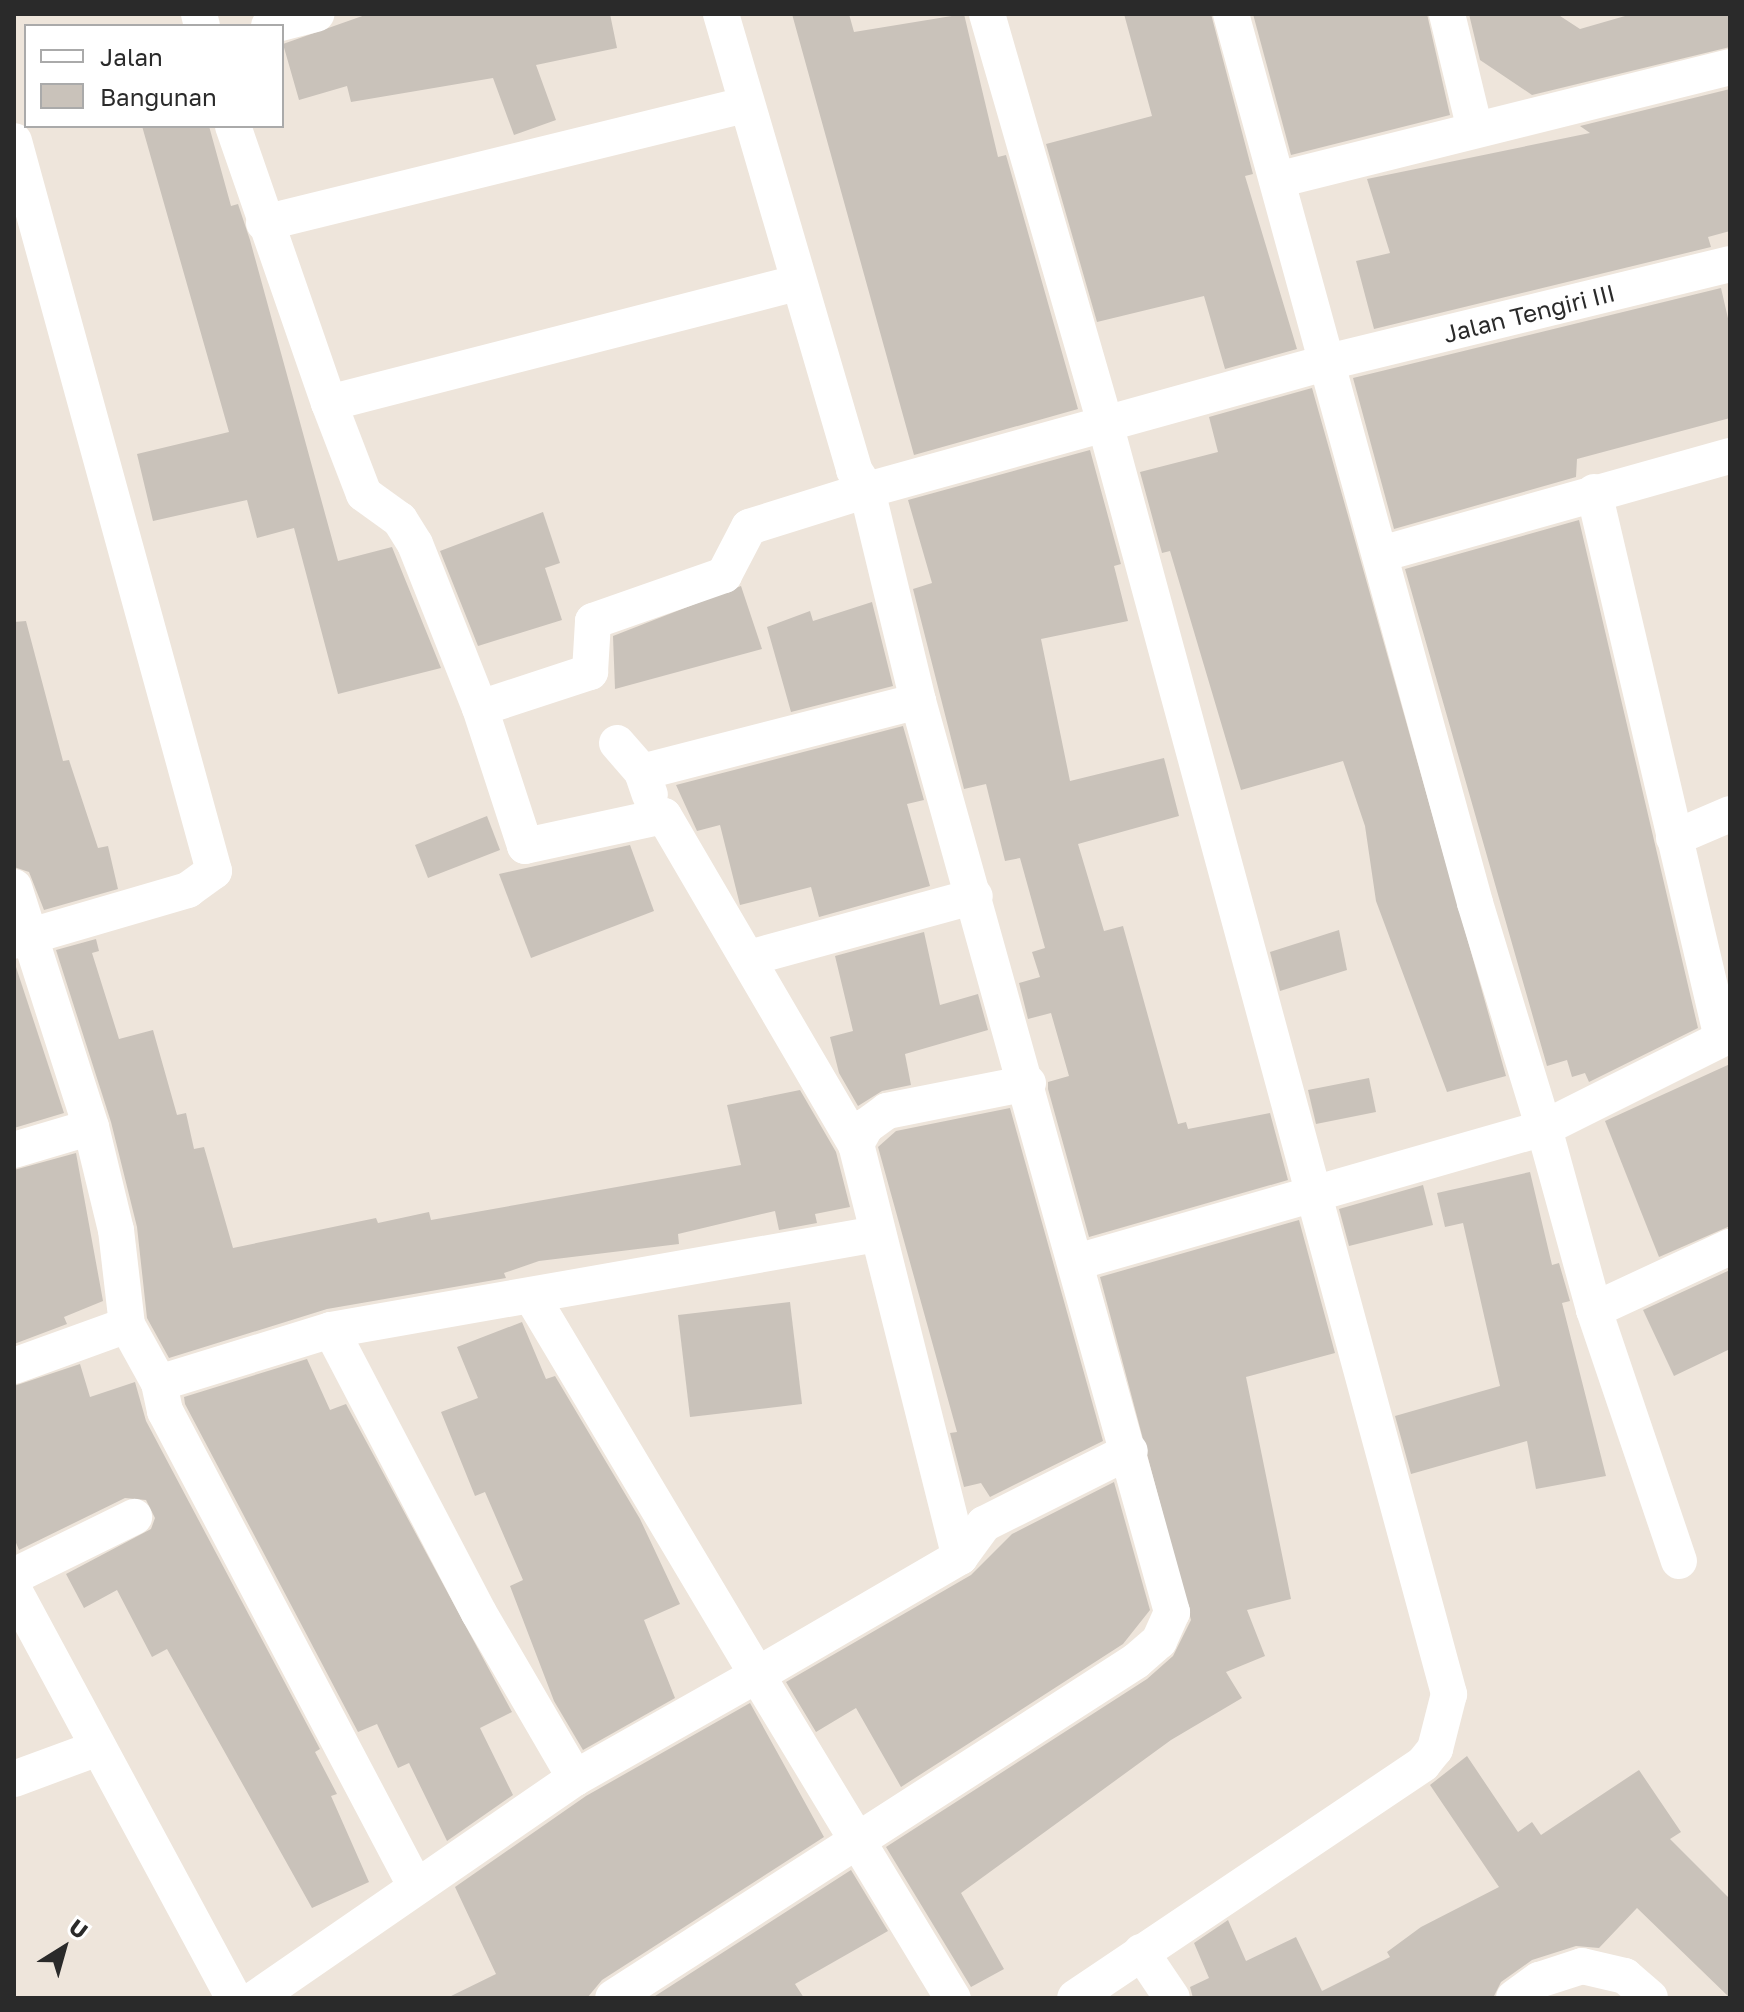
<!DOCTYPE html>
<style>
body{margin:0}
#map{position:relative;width:1744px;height:2012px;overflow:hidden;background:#eee5db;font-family:"Golos Text",sans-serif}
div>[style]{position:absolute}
.building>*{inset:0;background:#c9c2ba}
.minor>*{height:36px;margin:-18px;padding:0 18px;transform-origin:18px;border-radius:18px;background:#fff}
span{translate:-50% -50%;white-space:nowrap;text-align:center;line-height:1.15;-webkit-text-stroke:7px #fff;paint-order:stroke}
.street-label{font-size:24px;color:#2a2a2a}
.frame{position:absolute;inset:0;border:16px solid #2a2a2a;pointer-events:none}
.legend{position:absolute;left:24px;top:24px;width:260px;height:104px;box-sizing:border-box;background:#fff;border:2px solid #aaa;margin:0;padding:10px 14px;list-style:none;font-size:24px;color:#2a2a2a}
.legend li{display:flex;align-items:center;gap:16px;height:40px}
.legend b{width:40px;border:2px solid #aaa}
.north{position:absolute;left:24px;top:1908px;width:80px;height:80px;-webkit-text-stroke:6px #fff;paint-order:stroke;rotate:37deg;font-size:22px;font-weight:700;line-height:32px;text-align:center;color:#2a2a2a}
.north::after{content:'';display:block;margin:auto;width:28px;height:36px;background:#2a2a2a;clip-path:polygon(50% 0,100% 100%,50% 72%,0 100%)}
</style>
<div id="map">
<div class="building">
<i style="clip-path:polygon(368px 14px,610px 14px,617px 48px,536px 65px,556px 120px,514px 135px,493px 78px,351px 102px,347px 86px,299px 100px,283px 44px)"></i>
<i style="clip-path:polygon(792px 14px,849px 14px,854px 32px,964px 14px,998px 157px,1006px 155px,1078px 409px,914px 455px)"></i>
<i style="clip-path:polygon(1124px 14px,1211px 14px,1253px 174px,1245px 176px,1297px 349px,1225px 369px,1204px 296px,1097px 322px,1046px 144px,1152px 116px)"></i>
<i style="clip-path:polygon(1253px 14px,1427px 14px,1450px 115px,1291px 155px)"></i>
<i style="clip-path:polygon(1469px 14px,1557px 14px,1580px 29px,1632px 14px,1730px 14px,1730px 47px,1532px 95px,1480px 60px)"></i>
<i style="clip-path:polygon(1730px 89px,1730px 231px,1708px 237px,1711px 247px,1374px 329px,1356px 261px,1390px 253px,1367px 179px,1590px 133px,1580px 126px)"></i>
<i style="clip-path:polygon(142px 126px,209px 126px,231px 206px,238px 204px,250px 240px,338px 561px,392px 547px,441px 668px,338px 694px,294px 528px,257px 538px,247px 500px,153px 521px,137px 454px,229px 432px)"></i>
<i style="clip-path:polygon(1721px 288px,1730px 327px,1730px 418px,1577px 459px,1576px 477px,1394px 529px,1353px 378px)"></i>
<i style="clip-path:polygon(1312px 388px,1506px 1076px,1447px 1092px,1376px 901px,1365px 826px,1343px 761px,1241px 790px,1170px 551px,1162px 553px,1140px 472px,1218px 452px,1209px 417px)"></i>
<i style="clip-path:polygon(1090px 450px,1121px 564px,1114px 566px,1128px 621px,1041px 639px,1070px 781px,1164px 758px,1179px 816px,1078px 844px,1104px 931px,1123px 926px,1178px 1124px,1186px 1122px,1188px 1129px,1270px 1113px,1288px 1180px,1089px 1237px,1048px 1089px,1048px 1082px,1069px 1076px,1051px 1013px,1028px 1019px,1019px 983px,1040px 977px,1032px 952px,1045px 948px,1020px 858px,1005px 861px,986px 784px,964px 789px,913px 589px,932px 583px,908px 500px)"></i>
<i style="clip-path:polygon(543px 512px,560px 563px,545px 568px,562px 620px,478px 646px,440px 551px)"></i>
<i style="clip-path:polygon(1579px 520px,1698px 1028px,1589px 1082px,1585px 1073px,1572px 1077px,1567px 1060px,1547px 1066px,1405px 569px)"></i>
<i style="clip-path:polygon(741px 586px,762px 649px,615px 689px,613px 636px)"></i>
<i style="clip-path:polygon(872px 602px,893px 686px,791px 712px,767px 627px,810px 611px,813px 621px)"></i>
<i style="clip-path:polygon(26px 621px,63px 761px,69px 760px,98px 848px,108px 846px,118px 889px,44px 910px,29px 872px,14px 867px,14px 622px)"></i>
<i style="clip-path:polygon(903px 726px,924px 800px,907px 804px,930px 886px,819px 917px,811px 887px,740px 905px,720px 825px,697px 831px,676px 785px)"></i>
<i style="clip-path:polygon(487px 816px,500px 850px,428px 878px,415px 845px)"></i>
<i style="clip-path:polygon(630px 845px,654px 911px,531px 958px,499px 874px)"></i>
<i style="clip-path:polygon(1339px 930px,1347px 970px,1280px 991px,1270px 952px)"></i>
<i style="clip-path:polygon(924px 932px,940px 1005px,978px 994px,988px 1030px,905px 1054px,911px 1085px,882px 1091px,858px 1106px,839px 1073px,830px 1037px,853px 1031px,835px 956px)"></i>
<i style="clip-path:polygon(96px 939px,99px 951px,92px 953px,119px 1039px,153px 1030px,177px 1115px,186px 1113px,194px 1149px,204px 1147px,233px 1248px,376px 1218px,378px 1223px,429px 1212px,431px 1220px,741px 1165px,727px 1105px,800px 1090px,836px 1152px,850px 1207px,815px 1214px,817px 1223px,779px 1230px,775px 1211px,678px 1234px,679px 1244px,539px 1261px,504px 1273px,506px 1278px,327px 1309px,169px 1358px,147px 1318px,137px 1227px,111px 1122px,56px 950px)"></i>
<i style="clip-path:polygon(14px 961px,64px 1113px,14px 1128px)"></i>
<i style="clip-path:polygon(1730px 1064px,1730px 1226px,1659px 1257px,1605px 1121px)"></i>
<i style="clip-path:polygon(1369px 1078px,1376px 1112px,1316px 1124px,1308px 1090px)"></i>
<i style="clip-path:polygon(1010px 1108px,1103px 1441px,990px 1497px,981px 1483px,964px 1487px,950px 1433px,957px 1432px,878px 1147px,896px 1131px)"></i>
<i style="clip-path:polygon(76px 1153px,103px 1301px,64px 1317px,67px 1324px,14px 1344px,14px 1170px)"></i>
<i style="clip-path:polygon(1530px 1172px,1552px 1265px,1559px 1263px,1570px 1301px,1562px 1303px,1606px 1476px,1536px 1489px,1527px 1441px,1411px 1474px,1395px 1416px,1500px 1386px,1463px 1223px,1445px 1227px,1437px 1193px)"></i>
<i style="clip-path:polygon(1423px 1185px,1433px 1225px,1349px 1246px,1339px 1209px)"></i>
<i style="clip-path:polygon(1299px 1220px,1335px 1353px,1246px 1377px,1291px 1599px,1247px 1610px,1265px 1656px,1226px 1672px,1242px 1698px,1171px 1740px,961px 1893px,1004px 1969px,971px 1987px,886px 1847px,1147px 1679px,1173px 1656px,1191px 1620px,1100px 1277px)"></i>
<i style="clip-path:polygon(1730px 1270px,1730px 1349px,1674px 1376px,1643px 1310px)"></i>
<i style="clip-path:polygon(790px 1302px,802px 1404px,690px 1417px,678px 1315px)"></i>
<i style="clip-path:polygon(522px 1322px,546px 1379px,555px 1376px,640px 1519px,680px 1604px,644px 1620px,675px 1698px,583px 1750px,554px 1701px,510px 1586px,523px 1580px,485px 1492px,475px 1496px,441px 1412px,478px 1398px,457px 1347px)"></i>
<i style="clip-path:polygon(307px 1359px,330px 1410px,346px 1404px,512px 1712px,480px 1728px,513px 1795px,447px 1841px,409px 1763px,398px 1768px,377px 1724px,358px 1732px,185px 1404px,184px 1397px)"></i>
<i style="clip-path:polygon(80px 1364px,90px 1397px,135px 1382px,146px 1421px,320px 1749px,315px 1752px,337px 1794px,331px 1796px,369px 1882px,312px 1908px,167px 1649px,152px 1657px,117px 1590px,84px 1608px,66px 1574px,151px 1529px,155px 1518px,146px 1500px,125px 1498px,19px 1550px,14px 1538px,14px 1386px)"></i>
<i style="clip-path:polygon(1114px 1482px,1150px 1610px,1123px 1644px,901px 1787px,856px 1708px,816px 1732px,786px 1682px,971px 1575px,1012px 1534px)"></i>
<i style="clip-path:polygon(750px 1703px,824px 1837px,602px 1980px,587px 1998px,447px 1998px,496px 1974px,455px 1887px,586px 1796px)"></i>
<i style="clip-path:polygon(1467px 1756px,1518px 1832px,1532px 1822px,1541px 1835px,1639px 1770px,1681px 1832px,1670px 1839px,1730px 1899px,1730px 1998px,1637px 1908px,1599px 1948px,1576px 1946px,1532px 1960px,1501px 1982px,1493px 1998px,1193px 1998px,1190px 1987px,1209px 1978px,1194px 1943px,1228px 1920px,1246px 1961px,1296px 1937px,1322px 1991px,1390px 1957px,1387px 1952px,1421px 1927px,1499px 1887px,1430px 1785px)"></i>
<i style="clip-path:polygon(851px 1870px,888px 1931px,795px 1984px,804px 1998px,652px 1998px)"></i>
</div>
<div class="minor">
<i style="left:199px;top:14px;width:12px;rotate:76deg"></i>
<i style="left:721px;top:14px;width:475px;rotate:73.7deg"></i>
<i style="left:854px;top:470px;width:24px;rotate:57deg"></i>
<i style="left:867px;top:490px;width:478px;rotate:-15.5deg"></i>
<i style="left:1328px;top:362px;width:414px;rotate:-13.7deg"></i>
<i style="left:987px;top:14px;width:430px;rotate:73.9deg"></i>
<i style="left:1106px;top:427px;width:1313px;rotate:74.85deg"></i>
<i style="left:1449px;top:1694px;width:57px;rotate:104.3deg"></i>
<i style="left:1435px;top:1749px;width:19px;rotate:129deg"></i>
<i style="left:1423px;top:1764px;width:419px;rotate:146.1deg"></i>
<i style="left:1231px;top:14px;width:922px;rotate:74.65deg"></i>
<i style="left:1475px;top:903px;width:235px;rotate:73deg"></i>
<i style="left:1544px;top:1128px;width:208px;rotate:-26.6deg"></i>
<i style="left:1447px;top:14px;width:119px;rotate:76.4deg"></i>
<i style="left:269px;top:26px;width:49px;rotate:-14.3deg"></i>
<i style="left:233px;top:126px;width:293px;rotate:70.9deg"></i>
<i style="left:329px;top:403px;width:485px;rotate:-14.4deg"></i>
<i style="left:14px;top:141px;width:757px;rotate:74.68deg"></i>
<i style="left:214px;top:871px;width:32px;rotate:144deg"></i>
<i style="left:188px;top:890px;width:181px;rotate:163.7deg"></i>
<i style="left:1277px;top:180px;width:467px;rotate:-14deg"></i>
<i style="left:264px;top:223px;width:497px;rotate:-13.8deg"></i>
<i style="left:329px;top:403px;width:97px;rotate:69deg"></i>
<i style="left:364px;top:494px;width:44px;rotate:35.8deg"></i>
<i style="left:400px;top:520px;width:28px;rotate:58deg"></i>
<i style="left:415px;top:544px;width:176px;rotate:68.4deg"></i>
<i style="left:480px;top:708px;width:145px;rotate:71.9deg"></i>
<i style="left:525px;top:846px;width:142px;rotate:-12.2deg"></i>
<i style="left:664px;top:816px;width:380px;rotate:59.7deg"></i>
<i style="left:1594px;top:492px;width:561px;rotate:76.81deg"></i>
<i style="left:1381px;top:554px;width:362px;rotate:-15.7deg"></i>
<i style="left:480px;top:708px;width:116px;rotate:-18.1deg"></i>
<i style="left:590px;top:672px;width:51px;rotate:-86.6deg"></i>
<i style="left:593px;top:621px;width:139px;rotate:-19.3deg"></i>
<i style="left:724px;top:575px;width:54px;rotate:-62.5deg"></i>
<i style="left:749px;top:527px;width:124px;rotate:-17.4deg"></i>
<i style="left:867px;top:490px;width:217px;rotate:76.4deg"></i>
<i style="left:918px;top:701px;width:946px;rotate:74.42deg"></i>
<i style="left:1172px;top:1612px;width:32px;rotate:114deg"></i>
<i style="left:1159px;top:1641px;width:30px;rotate:139deg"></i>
<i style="left:1136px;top:1661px;width:622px;rotate:147.2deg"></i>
<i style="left:617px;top:743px;width:38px;rotate:49deg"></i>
<i style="left:642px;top:772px;width:24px;rotate:71deg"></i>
<i style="left:642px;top:772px;width:285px;rotate:-14.4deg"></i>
<i style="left:1674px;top:838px;width:61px;rotate:-23.2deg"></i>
<i style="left:14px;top:887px;width:252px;rotate:72.2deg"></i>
<i style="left:91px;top:1127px;width:106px;rotate:76.4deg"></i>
<i style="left:116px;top:1230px;width:96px;rotate:83.4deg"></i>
<i style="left:127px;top:1325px;width:66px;rotate:61.1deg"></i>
<i style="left:159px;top:1383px;width:29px;rotate:78deg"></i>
<i style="left:165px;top:1411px;width:538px;rotate:62.2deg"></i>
<i style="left:749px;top:958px;width:234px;rotate:-15.3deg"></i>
<i style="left:1028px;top:1083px;width:144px;rotate:168.8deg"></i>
<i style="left:887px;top:1111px;width:26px;rotate:144deg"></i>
<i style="left:866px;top:1126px;width:21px;rotate:119deg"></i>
<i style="left:856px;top:1144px;width:426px;rotate:75.9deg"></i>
<i style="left:960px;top:1557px;width:41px;rotate:-54deg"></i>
<i style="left:984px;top:1524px;width:163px;rotate:-26.6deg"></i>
<i style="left:14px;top:1150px;width:80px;rotate:-16.6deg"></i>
<i style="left:1080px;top:1261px;width:483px;rotate:-16deg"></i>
<i style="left:1544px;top:1128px;width:189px;rotate:74.6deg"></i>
<i style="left:1594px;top:1310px;width:265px;rotate:71.3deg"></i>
<i style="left:532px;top:1297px;width:440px;rotate:59.2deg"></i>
<i style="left:757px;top:1675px;width:235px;rotate:-30.2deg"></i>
<i style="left:1594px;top:1310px;width:150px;rotate:-24.9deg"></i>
<i style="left:331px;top:1330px;width:554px;rotate:-9.97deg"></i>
<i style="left:14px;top:1366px;width:120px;rotate:-19.9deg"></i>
<i style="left:159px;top:1383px;width:180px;rotate:-17.1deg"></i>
<i style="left:331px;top:1330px;width:319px;rotate:62.4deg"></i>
<i style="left:479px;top:1613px;width:191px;rotate:59.8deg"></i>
<i style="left:575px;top:1778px;width:388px;rotate:145.4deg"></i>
<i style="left:14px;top:1576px;width:134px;rotate:-26.2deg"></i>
<i style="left:14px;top:1590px;width:464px;rotate:61.7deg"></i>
<i style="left:575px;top:1778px;width:209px;rotate:-29.5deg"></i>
<i style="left:757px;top:1675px;width:378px;rotate:58.8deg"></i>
<i style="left:14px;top:1779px;width:90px;rotate:-20.3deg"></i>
<i style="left:1141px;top:1952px;width:55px;rotate:56deg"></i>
<i style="left:1514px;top:1998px;width:31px;rotate:-36deg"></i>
<i style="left:1539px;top:1980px;width:45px;rotate:-18deg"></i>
<i style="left:1582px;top:1966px;width:44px;rotate:13.1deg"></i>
<i style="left:1625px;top:1976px;width:33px;rotate:41deg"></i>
</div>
<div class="street-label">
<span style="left:1529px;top:313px;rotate:-14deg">Jalan Tengiri III</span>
</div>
<div class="frame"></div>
<ul class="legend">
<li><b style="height:10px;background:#fff"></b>Jalan</li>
<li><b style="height:22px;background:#c9c2ba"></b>Bangunan</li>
</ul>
<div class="north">U</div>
</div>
